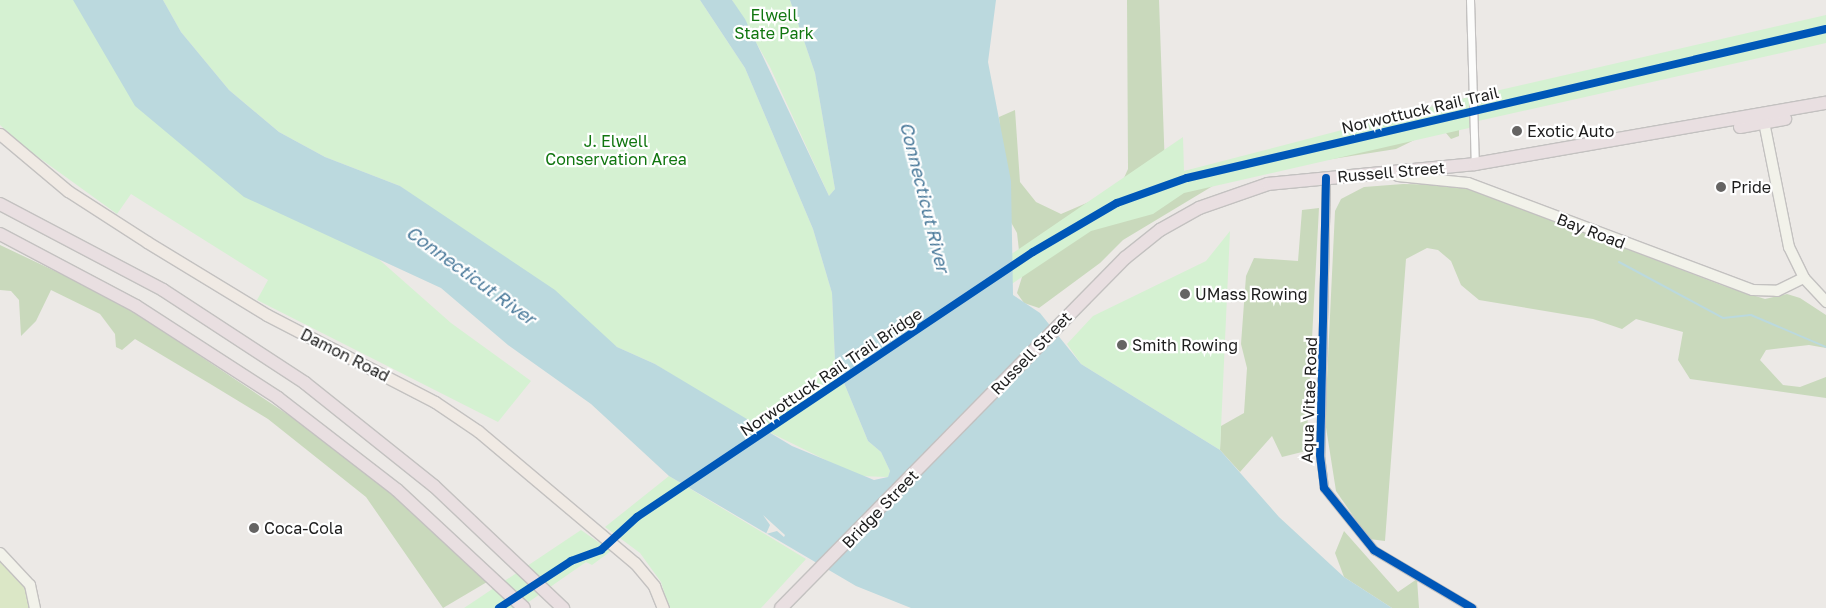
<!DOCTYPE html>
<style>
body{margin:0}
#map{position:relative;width:1826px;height:608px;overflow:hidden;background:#ece9e6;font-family:"Golos Text",sans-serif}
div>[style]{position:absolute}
.grass>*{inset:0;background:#dbe7c6}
.forest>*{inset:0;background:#c9d9bc}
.park>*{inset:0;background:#d5f1d2}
.water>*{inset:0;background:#bbd9de}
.pier>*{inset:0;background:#ece9e6}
.stream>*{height:2px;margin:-1px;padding:0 1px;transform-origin:1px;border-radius:1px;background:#bbd9de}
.roads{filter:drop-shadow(1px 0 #c3c1c0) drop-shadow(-1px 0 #c3c1c0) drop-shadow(0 1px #c3c1c0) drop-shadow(0 -1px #c3c1c0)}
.street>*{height:7px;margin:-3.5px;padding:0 3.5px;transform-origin:3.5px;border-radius:3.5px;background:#fcfcfb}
.secondary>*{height:10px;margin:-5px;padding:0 5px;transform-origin:5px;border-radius:5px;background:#f2f2ea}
.primary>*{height:11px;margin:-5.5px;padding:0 5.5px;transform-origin:5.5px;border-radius:5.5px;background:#f0eae4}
.highway>*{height:12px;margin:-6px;padding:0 6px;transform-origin:6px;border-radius:6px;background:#e9dfe1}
.cycleway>*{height:8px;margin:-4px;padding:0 4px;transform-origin:4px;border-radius:4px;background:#0057b8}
.dots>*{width:14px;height:14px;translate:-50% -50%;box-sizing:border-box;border:2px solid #fff;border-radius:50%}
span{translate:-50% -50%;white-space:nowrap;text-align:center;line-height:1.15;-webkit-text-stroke:4.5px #fff;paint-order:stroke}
.park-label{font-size:16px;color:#117610}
.street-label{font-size:16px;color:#1d1d1d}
.poi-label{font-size:16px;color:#1d1d1d}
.left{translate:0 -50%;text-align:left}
.water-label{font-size:18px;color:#487899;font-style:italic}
</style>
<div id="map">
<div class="grass">
<i style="clip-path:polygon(0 557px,25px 585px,29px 608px,0 608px)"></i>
</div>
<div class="forest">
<i style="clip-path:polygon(1127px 0,1159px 0,1165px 169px,1177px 173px,1381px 125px,1459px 120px,1459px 136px,1451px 139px,1441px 127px,1396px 149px,1231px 175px,1123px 240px,1100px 263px,1039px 308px,1024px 303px,1017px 293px,1022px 277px,1017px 233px,1008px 217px,999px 117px,1015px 110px,1020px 182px,1036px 202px,1061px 214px,1119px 189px,1128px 169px)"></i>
<i style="clip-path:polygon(1403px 184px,1459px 185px,1724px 286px,1765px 299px,1787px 294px,1800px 298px,1826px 315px,1826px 348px,1809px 345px,1766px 350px,1760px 360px,1783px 385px,1800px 387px,1826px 377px,1826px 398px,1690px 379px,1678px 360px,1683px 332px,1636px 319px,1622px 329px,1593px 319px,1479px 300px,1461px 285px,1451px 261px,1438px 250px,1427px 248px,1406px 259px,1385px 541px,1369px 539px,1336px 491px,1325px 421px,1335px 211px,1341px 199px,1364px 187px)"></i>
<i style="clip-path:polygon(1319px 208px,1306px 451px,1282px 457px,1272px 436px,1240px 472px,1220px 450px,1221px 426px,1244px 413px,1247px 368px,1241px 344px,1246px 276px,1254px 258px,1298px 261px,1302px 210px)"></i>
<i style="clip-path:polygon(0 245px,116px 300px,293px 418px,384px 486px,487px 582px,443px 608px,366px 497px,268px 419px,212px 385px,135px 339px,122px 350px,116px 347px,115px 334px,100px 314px,51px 290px,36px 321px,21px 336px,19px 300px,11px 291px,0 290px)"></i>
<i style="clip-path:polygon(1344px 531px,1398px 592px,1417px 579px,1419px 608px,1392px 608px,1344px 577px,1335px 553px)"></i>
</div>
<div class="park">
<i style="clip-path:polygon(0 0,79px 0,198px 156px,374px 255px,451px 323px,531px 381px,498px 422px,257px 300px,268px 280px,131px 194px,117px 214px,27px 149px,0 125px)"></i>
<i style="clip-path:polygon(163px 0,700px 0,745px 68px,813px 229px,832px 293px,835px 361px,868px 441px,881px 452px,890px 471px,888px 477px,858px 476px,737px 416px,655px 364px,617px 347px,400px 186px,325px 157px,279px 132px,229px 90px,181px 32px)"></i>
<i style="clip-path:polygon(732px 0,790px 0,815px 73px,835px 189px,829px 196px,770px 67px)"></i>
<i style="clip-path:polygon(1826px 15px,1826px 43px,1478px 121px,1469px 128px,1184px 193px,1153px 214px,1091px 231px,932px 337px,922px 315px,1183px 137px,1184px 171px,1465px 98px)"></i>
<i style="clip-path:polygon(1230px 231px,1220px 450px,1081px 364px,1067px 344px,1093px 316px,1206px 261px)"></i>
<i style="clip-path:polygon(669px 476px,806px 559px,761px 608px,669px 608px,661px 582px,640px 553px,605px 527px)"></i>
<i style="clip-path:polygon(581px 530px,611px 551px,592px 565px,586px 562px,520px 608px,464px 608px)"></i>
</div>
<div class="water">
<i style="clip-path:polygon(73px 0,163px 0,181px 32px,229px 90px,279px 132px,325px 157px,400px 186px,555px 290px,617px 347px,655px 364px,792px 446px,874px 480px,888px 477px,890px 471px,881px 452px,868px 441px,835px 361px,832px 293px,813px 229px,745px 68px,700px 0,732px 0,745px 19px,829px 196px,835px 189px,815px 73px,790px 0,996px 0,988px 62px,1011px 181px,1013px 295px,1040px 313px,1081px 364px,1220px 450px,1279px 517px,1344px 577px,1392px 608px,911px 608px,856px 586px,669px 476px,591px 404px,508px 345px,441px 288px,244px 197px,135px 106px)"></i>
</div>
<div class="pier">
<i style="clip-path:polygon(763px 515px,785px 535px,784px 537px,777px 531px,766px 534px,770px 525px)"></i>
</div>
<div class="stream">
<i style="left:1619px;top:262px;width:118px;rotate:28.3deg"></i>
<i style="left:1723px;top:318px;width:28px;rotate:-6deg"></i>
<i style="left:1751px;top:315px;width:82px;rotate:23.1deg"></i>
</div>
<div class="roads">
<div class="street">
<i style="left:1470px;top:0;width:164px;rotate:88.3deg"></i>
<i style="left:1326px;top:178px;width:277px;rotate:91.2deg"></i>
<i style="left:1320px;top:455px;width:33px;rotate:83deg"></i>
<i style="left:1324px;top:488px;width:80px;rotate:51.1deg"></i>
<i style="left:1374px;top:550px;width:114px;rotate:30.6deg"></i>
</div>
<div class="secondary">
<i style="left:1763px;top:117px;width:133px;rotate:78.7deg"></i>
<i style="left:1789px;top:247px;width:34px;rotate:64deg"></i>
<i style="left:1804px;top:278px;width:33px;rotate:47deg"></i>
<i style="left:1398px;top:176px;width:70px;rotate:5.7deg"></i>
<i style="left:1468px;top:183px;width:304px;rotate:20.6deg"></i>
<i style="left:1753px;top:290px;width:24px;rotate:2deg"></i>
<i style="left:1777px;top:291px;width:30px;rotate:-26deg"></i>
<i style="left:0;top:553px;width:44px;rotate:46.8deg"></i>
<i style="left:30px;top:585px;width:24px;rotate:78deg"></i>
</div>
<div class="primary">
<i style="left:0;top:134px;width:89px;rotate:40deg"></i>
<i style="left:68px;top:191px;width:94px;rotate:32.8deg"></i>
<i style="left:147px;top:242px;width:140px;rotate:31.3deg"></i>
<i style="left:267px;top:315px;width:189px;rotate:27.4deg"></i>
<i style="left:435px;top:402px;width:52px;rotate:34deg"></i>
<i style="left:478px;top:431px;width:205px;rotate:40.1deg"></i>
<i style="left:635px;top:563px;width:30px;rotate:50deg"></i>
<i style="left:654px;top:586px;width:24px;rotate:68deg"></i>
</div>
<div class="highway">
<i style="left:1740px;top:127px;width:46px;rotate:-10.1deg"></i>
<i style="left:0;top:204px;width:184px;rotate:27.8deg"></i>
<i style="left:163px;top:290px;width:170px;rotate:33.2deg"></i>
<i style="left:305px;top:383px;width:165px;rotate:38.6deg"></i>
<i style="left:434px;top:486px;width:178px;rotate:43.4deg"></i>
<i style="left:0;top:234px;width:154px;rotate:27.9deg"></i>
<i style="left:136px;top:306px;width:169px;rotate:32.9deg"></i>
<i style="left:278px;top:398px;width:150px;rotate:37.7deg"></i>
<i style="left:397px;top:490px;width:173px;rotate:42.9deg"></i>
<i style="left:781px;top:608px;width:491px;rotate:-45.5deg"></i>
<i style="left:1125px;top:258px;width:45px;rotate:-38.7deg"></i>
<i style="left:1160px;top:230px;width:45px;rotate:-29.4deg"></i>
<i style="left:1199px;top:208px;width:73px;rotate:-19.2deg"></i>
<i style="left:1268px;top:184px;width:208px;rotate:-5.5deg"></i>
<i style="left:1475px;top:164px;width:356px;rotate:-9.9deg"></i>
</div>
</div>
<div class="cycleway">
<i style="left:1326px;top:178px;width:277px;rotate:91.2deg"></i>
<i style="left:1320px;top:455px;width:33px;rotate:83deg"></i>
<i style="left:1324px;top:488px;width:80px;rotate:51.1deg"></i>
<i style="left:1374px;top:550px;width:114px;rotate:30.6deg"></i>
<i style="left:499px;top:608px;width:86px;rotate:-33.1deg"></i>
<i style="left:571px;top:561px;width:32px;rotate:-20deg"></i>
<i style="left:601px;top:550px;width:49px;rotate:-42.5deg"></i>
<i style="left:637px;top:517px;width:476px;rotate:-33.8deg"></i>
<i style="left:1033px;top:252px;width:97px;rotate:-30.3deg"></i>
<i style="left:1117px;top:203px;width:74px;rotate:-19.7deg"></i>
<i style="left:1187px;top:178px;width:656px;rotate:-13.13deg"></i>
</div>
<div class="dots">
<i style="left:1517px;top:131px;background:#656463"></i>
<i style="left:1721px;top:187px;background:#656463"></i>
<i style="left:1185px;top:294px;background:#656463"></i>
<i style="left:1122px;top:345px;background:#656463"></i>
<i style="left:254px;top:528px;background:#656463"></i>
</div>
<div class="park-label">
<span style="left:774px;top:24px">Elwell<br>State Park</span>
<span style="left:616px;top:150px">J. Elwell<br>Conservation Area</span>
</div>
<div class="street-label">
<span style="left:1420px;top:110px;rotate:-13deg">Norwottuck Rail Trail</span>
<span style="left:1391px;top:172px;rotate:-5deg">Russell Street</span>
<span style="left:1591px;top:231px;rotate:21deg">Bay Road</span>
<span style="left:1031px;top:353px;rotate:-46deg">Russell Street</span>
<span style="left:345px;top:355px;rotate:27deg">Damon Road</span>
<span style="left:831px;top:372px;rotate:-34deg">Norwottuck Rail Trail Bridge</span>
<span style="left:1309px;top:400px;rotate:-88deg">Aqua Vitae Road</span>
<span style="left:880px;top:509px;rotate:-46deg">Bridge Street</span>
</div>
<div class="poi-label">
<span class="left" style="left:1527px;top:131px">Exotic Auto</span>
<span class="left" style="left:1731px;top:187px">Pride</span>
<span class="left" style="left:1195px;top:294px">UMass Rowing</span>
<span class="left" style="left:1132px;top:345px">Smith Rowing</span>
<span class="left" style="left:264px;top:528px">Coca-Cola</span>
</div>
<div class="water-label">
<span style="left:925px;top:197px;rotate:76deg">Connecticut River</span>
<span style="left:471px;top:275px;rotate:36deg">Connecticut River</span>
</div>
</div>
